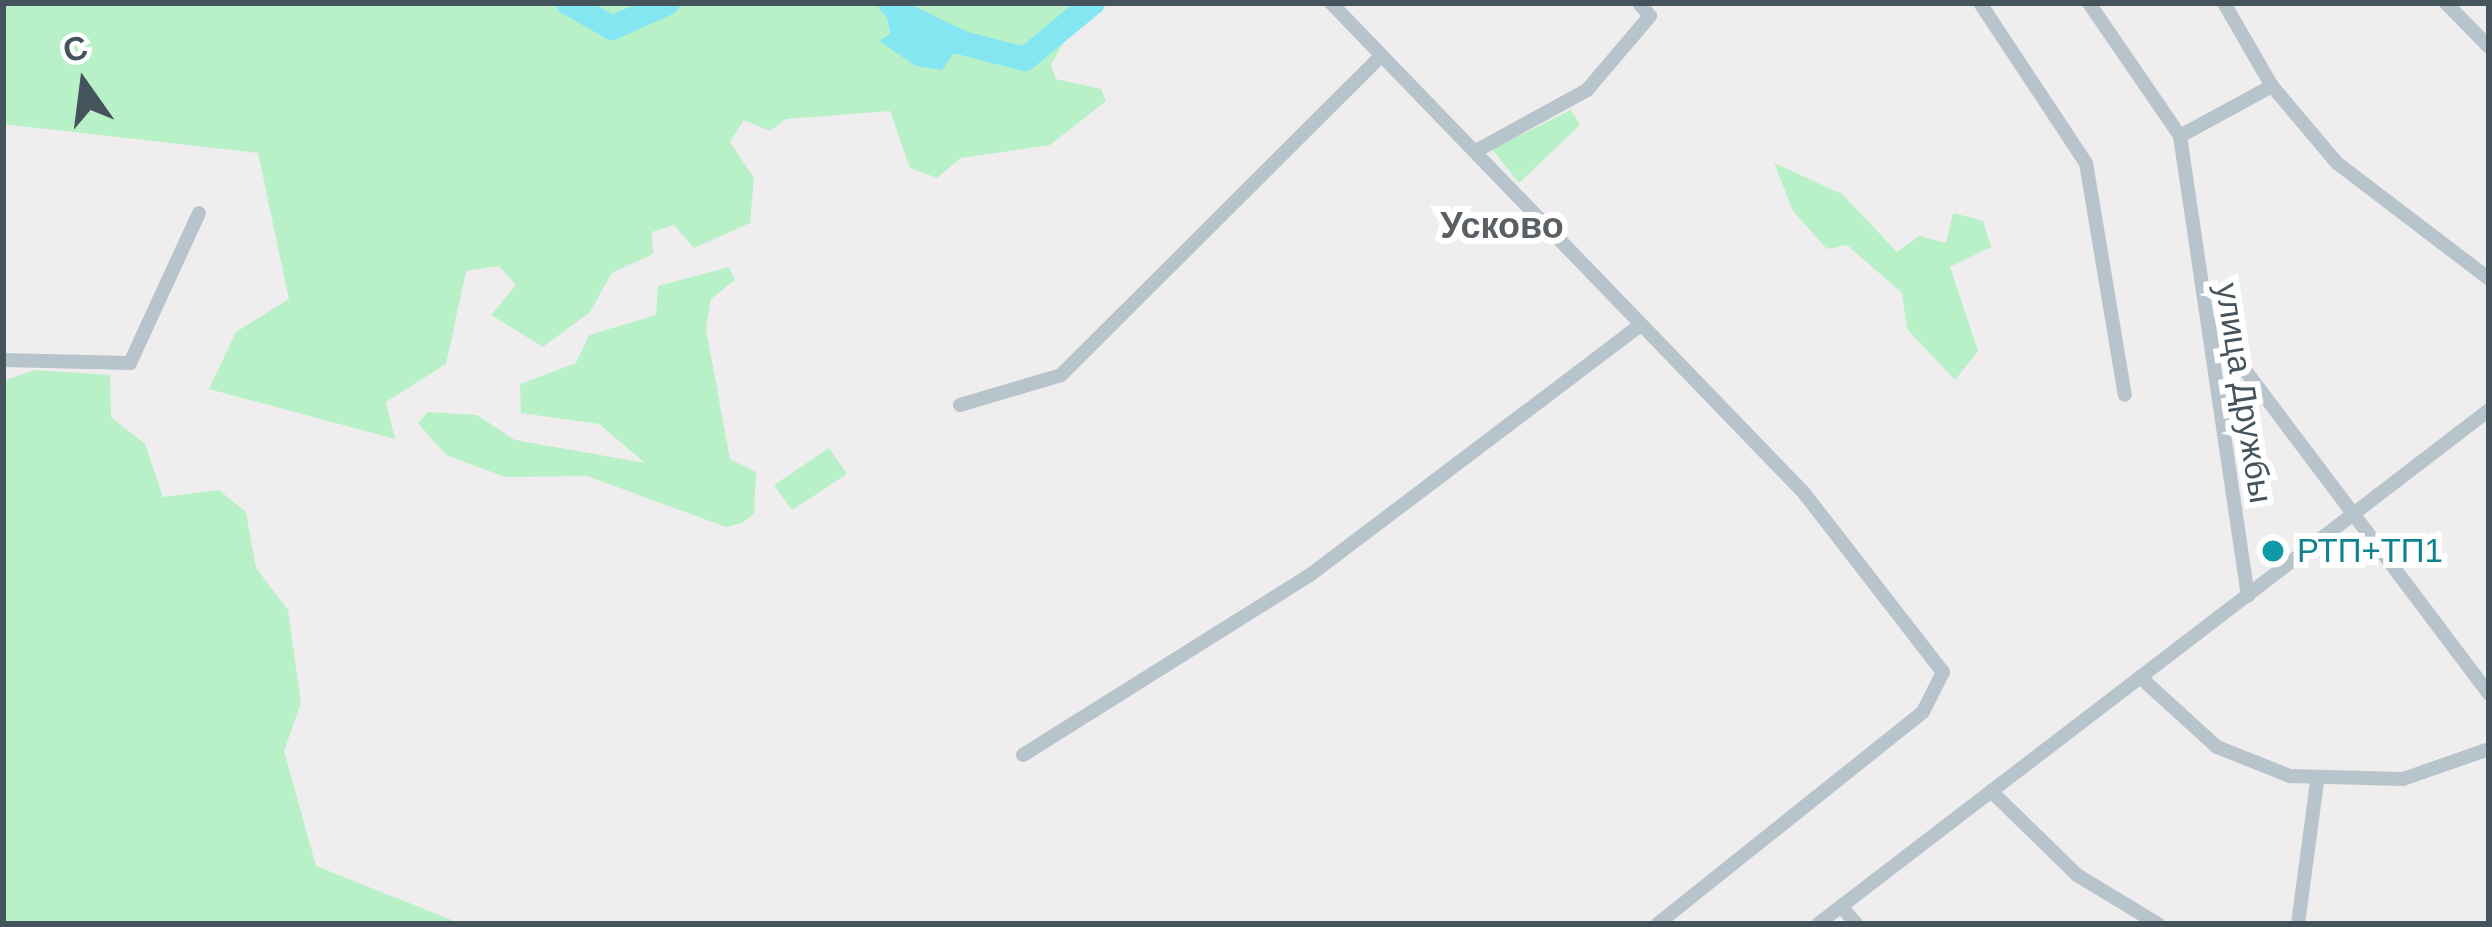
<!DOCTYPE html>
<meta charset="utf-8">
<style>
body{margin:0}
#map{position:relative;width:2492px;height:927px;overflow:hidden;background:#f0edee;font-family:Helvetica,sans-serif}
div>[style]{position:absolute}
.green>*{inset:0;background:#b8f1c8}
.water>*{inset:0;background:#83e6f1}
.river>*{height:24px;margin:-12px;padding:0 12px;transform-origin:12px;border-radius:12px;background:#83e6f1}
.minor>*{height:14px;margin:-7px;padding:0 7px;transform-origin:7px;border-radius:7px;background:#b8c4cc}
.dots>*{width:33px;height:33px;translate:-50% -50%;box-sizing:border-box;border:6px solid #fff;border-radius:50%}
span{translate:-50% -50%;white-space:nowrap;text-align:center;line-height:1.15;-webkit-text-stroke:12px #fff;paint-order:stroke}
.street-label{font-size:33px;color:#45545c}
.culture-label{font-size:33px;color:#0d838f}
.left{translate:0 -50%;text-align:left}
.neighbourhood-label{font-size:36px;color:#5a5f63;font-weight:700}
.frame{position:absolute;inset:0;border:6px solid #45545c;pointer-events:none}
.north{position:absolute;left:24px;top:24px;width:120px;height:120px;-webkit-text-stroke:9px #fff;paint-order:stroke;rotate:346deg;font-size:33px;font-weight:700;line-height:48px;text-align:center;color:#45545c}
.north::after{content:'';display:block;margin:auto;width:42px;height:54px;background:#45545c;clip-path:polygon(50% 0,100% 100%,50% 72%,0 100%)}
</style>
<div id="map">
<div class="green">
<i style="clip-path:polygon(3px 3px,884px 3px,890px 35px,880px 41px,941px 70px,967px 33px,907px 3px,1085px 3px,1051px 65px,1056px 79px,1101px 89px,1106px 101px,1050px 145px,961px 158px,937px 178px,910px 168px,890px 111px,786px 119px,770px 131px,744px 120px,730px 142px,754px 178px,750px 223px,694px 248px,674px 225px,652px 232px,653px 254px,612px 273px,590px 312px,543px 347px,491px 315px,516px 285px,499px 266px,466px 271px,446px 364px,386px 402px,395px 439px,209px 389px,236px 332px,289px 299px,258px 153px,3px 124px)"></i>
<i style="clip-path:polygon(1571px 110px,1580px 125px,1519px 183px,1492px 149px)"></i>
<i style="clip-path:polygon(1774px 163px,1842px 194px,1897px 252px,1919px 236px,1946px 243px,1953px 213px,1983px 221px,1991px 247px,1950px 267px,1978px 351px,1955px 380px,1907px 329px,1902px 293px,1847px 245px,1827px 249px,1793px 211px)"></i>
<i style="clip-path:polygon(729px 267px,735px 280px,711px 299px,706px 329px,730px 459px,756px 472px,754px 514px,742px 523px,726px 527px,587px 476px,505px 477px,446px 455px,418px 423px,428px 412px,477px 415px,515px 440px,645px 463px,599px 424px,521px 413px,520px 384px,576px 363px,589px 335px,656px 315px,658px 286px)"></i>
<i style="clip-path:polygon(35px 370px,110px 375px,111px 417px,145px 444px,163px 497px,219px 490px,246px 512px,256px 568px,288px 610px,301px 703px,284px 751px,316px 866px,462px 924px,3px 924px,3px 381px)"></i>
<i style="clip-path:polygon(829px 448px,847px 474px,792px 510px,774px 485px)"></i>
</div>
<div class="water">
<i style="clip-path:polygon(884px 3px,907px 3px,968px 32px,942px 70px,916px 66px,879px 41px,890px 34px)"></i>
</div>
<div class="river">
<i style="left:568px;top:3px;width:51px;rotate:29.6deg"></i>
<i style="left:612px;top:28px;width:61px;rotate:-24.1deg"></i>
<i style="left:890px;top:3px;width:45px;rotate:42.3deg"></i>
<i style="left:923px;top:33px;width:105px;rotate:14.3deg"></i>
<i style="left:1025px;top:59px;width:88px;rotate:-39.5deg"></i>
</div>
<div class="minor">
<i style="left:1331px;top:3px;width:681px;rotate:46.01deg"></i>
<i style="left:1804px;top:493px;width:227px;rotate:52.2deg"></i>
<i style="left:1943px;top:672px;width:45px;rotate:116.6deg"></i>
<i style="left:1923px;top:712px;width:340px;rotate:141.4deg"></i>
<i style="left:1980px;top:3px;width:192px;rotate:56.5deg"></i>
<i style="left:2086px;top:163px;width:235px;rotate:80.5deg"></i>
<i style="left:2089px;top:3px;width:161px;rotate:55.6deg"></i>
<i style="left:2180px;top:136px;width:465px;rotate:81.6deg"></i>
<i style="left:2224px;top:3px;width:96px;rotate:60deg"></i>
<i style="left:2272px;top:86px;width:101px;rotate:49.8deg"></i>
<i style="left:2337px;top:163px;width:191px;rotate:37.3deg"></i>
<i style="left:2446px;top:3px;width:62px;rotate:45.7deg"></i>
<i style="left:2180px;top:136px;width:105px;rotate:-28.5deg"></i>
<i style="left:1476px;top:151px;width:127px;rotate:-28.8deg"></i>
<i style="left:1587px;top:90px;width:97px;rotate:-49.6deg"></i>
<i style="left:1650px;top:16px;width:17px;rotate:-130deg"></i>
<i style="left:2208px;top:321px;width:467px;rotate:53deg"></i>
<i style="left:3px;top:360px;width:127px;rotate:1.4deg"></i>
<i style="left:130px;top:363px;width:165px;rotate:-65.3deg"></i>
<i style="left:960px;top:405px;width:105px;rotate:-16.5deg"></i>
<i style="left:1061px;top:375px;width:449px;rotate:-44.9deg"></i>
<i style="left:2140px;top:677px;width:104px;rotate:42.3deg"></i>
<i style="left:2217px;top:747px;width:79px;rotate:21.7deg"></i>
<i style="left:2290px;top:776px;width:113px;rotate:1.5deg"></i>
<i style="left:2403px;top:779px;width:91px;rotate:-19.2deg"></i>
<i style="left:1023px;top:755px;width:339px;rotate:-32.1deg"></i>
<i style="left:1310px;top:575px;width:410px;rotate:-37.1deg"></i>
<i style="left:1991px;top:791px;width:120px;rotate:44.3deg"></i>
<i style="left:2077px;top:875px;width:95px;rotate:31.2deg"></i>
<i style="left:1841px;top:906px;width:23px;rotate:50deg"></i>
<i style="left:1818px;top:924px;width:845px;rotate:-37.45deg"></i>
<i style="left:2298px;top:924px;width:144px;rotate:-82.4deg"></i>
</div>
<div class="dots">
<i style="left:2273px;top:551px;background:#0f9aa8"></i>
</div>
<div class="street-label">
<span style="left:2244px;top:393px;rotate:81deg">улица Дружбы</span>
</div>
<div class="culture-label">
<span class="left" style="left:2297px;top:551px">РТП+ТП1</span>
</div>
<div class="neighbourhood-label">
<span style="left:1502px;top:226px">Усково</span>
</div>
<div class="frame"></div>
<div class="north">С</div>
</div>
